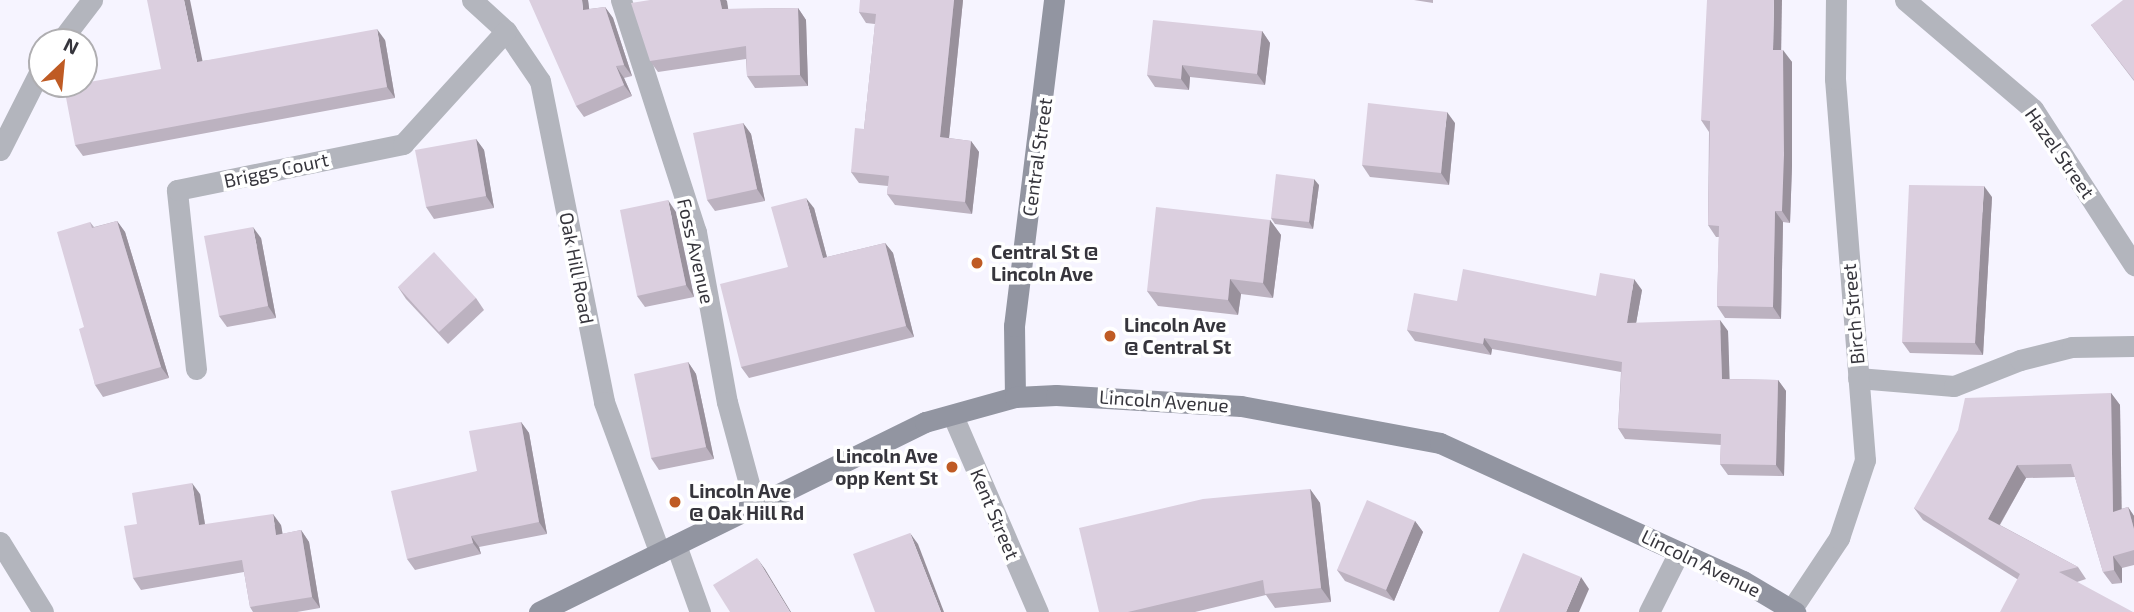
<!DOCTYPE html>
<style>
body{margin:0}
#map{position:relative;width:2134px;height:612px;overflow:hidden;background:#f6f4ff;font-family:"Exo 2",sans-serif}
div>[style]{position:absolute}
.lane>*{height:21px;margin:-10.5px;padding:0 10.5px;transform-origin:10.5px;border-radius:10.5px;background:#b3b5bd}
.street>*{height:21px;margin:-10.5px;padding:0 10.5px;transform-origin:10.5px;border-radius:10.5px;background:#b3b5bd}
.secondary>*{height:21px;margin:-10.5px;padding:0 10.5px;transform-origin:10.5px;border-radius:10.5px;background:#9295a1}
.wall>*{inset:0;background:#bcb2c0}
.shaded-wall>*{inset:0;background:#99919c}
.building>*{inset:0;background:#dbcfdf}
.dots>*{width:19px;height:19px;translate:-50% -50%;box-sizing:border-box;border:4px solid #fff;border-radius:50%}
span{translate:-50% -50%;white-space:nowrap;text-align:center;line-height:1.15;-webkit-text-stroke:7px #fff;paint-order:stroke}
.street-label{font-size:19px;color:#36353c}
.poi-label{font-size:19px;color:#36353c;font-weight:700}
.left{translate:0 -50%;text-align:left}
.right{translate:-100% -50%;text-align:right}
.north{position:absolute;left:28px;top:28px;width:70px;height:70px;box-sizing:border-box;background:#fff;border:2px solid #afaeb1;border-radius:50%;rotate:26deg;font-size:19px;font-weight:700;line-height:28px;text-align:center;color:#36353c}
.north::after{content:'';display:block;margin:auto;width:24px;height:32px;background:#bf5b24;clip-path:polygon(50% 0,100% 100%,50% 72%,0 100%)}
</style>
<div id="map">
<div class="lane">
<i style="left:1858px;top:378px;width:96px;rotate:4.8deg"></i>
<i style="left:1954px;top:386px;width:71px;rotate:-21.5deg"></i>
<i style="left:2020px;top:360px;width:54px;rotate:-14deg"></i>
<i style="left:2072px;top:347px;width:62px;rotate:-0.9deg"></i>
</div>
<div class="street">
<i style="left:472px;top:0;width:46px;rotate:42.4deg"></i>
<i style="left:506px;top:31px;width:60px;rotate:55.8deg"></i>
<i style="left:540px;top:81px;width:327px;rotate:78.7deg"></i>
<i style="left:604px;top:402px;width:161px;rotate:69.7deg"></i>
<i style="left:621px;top:0;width:244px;rotate:72.1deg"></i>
<i style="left:696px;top:232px;width:173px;rotate:79.7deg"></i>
<i style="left:727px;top:402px;width:108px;rotate:74.9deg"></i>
<i style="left:1905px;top:0;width:168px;rotate:40.4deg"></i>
<i style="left:2033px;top:109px;width:186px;rotate:57.1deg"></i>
<i style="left:60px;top:42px;width:53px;rotate:-52.7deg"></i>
<i style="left:0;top:150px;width:93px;rotate:-63.2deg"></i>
<i style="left:196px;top:369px;width:180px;rotate:-96.1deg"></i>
<i style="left:177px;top:190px;width:231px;rotate:-11.5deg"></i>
<i style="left:403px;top:144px;width:153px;rotate:-47.7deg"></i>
<i style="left:953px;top:416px;width:214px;rotate:66.6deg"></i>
<i style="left:0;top:542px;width:82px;rotate:58.4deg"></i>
<i style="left:676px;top:545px;width:71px;rotate:70.3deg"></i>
<i style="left:1791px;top:610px;width:87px;rotate:-56.3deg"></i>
<i style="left:1839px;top:538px;width:82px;rotate:-71.6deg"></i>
<i style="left:1865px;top:460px;width:382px;rotate:-94.5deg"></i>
<i style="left:1835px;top:79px;width:79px;rotate:-89.3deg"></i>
<i style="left:1649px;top:612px;width:67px;rotate:-63.4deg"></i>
</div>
<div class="secondary">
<i style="left:1015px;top:397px;width:71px;rotate:-90.8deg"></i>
<i style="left:1014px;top:326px;width:328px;rotate:-83deg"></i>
<i style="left:539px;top:612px;width:430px;rotate:-26.2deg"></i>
<i style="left:925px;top:422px;width:93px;rotate:-15.5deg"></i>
<i style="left:1015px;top:397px;width:41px;rotate:-2.8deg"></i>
<i style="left:1056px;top:395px;width:185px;rotate:3.4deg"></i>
<i style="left:1241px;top:406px;width:202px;rotate:10.5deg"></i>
<i style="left:1440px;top:443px;width:333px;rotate:24.5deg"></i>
<i style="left:1743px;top:581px;width:61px;rotate:30.8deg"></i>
</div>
<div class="wall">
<i style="clip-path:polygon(588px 0,589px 9px,605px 7px,613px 18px,632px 76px,624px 78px,632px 96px,584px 117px,576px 106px)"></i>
<i style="clip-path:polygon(650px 0,726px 0,728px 9px,798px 8px,806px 20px,808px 86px,755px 88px,747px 76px,746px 59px,658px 72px,650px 61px)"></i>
<i style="clip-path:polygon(963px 0,949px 138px,971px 141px,979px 152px,972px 214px,895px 205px,887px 194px,888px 186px,859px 183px,851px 172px,864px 129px,875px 24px,866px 23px,859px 12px)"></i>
<i style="clip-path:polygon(1414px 0,1433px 0,1433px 3px)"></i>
<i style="clip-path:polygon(2134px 0,2134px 81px,2091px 25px)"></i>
<i style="clip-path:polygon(1262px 31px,1270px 43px,1265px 85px,1190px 77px,1189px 90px,1155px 87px,1147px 75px)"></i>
<i style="clip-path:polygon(385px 40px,395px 98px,83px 156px,75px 145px,202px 61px)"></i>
<i style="clip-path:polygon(1781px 50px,1792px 62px,1792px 166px,1790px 223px,1783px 222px,1781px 319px,1725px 318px,1717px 306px,1719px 237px,1716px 237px,1708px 225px,1709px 132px,1701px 120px)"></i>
<i style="clip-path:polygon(743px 123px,751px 134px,765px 201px,715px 211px,707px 200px)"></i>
<i style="clip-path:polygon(1455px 123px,1449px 185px,1370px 177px,1362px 165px)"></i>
<i style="clip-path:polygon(476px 139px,484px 150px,494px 208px,434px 219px,426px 207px)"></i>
<i style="clip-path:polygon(1319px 185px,1313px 229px,1275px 224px,1271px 218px)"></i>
<i style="clip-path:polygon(1992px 197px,1983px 355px,1910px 353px,1902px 342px)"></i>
<i style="clip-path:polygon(814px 208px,827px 257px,885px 243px,893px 253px,914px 337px,749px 378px,741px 367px,788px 267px)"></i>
<i style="clip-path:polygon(676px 212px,694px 297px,645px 307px,637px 296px)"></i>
<i style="clip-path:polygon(1270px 220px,1281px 235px,1273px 298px,1241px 294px,1238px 315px,1158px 306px,1147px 291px)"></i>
<i style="clip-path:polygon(117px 221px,125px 232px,169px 378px,103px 397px,95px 385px,84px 327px,90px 222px,94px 227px)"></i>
<i style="clip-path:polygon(261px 238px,276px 318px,227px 327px,219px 316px)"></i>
<i style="clip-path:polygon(398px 287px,476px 298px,484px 310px,448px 344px,406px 299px)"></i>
<i style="clip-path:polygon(1642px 290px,1636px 323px,1728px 331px,1729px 379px,1778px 380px,1786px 391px,1784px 476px,1728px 475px,1720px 464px,1721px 445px,1625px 439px,1618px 428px,1621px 372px,1492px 349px,1491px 355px,1415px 341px,1407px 330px,1457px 301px,1596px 296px)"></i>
<i style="clip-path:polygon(688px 362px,696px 374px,714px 459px,659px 470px,651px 458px)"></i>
<i style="clip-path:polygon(2111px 393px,2120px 405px,2121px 509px,2128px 507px,2134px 516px,2134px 565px,2122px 568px,2122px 583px,2112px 584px,2103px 572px,2075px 477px,2026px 478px,2000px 525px,2078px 567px,2086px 579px,2077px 582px,2017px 579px,1923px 520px,1914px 508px)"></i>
<i style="clip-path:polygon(521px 422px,529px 433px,547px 534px,479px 547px,481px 554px,415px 570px,407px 559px,477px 471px)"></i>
<i style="clip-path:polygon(1310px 489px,1320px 503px,1331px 602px,1275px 608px,1266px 595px,1195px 612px,1099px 612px)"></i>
<i style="clip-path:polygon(200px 494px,205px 524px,281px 525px,282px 534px,301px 530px,309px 542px,320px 608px,297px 612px,253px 612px,250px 607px,244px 572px,141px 590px,133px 578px,137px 524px)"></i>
<i style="clip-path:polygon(1415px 521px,1423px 532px,1394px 601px,1345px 581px,1337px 570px)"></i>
</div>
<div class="shaded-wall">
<i style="clip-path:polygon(184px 0,190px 0,205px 73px,197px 62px)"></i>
<i style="clip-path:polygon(582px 0,588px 0,591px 22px,583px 10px)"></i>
<i style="clip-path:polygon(720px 0,726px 0,727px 1px,730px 21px,722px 9px)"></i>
<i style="clip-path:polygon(954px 0,963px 0,948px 148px,940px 137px)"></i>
<i style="clip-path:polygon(1774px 0,1782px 0,1781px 61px,1773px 50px)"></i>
<i style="clip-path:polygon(605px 7px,613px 18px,632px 76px,624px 65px)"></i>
<i style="clip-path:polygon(798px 8px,806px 20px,808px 86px,800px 75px)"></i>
<i style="clip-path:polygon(377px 29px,385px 40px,395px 98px,387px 87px)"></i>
<i style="clip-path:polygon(1262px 31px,1270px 43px,1265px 85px,1257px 74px)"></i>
<i style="clip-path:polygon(1783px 50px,1792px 62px,1792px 166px,1790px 223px,1782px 211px)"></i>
<i style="clip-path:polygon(1182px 65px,1190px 77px,1189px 90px,1181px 79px)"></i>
<i style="clip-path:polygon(616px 66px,624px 78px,632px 96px,624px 85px)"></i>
<i style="clip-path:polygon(1447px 112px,1455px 123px,1449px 185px,1441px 173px)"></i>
<i style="clip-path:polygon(743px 123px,751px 134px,765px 201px,757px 189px)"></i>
<i style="clip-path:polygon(476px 139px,484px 150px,494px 208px,486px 196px)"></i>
<i style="clip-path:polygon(971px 141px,979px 152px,972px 214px,965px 202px)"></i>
<i style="clip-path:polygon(1314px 179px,1319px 185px,1313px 229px,1309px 222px)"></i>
<i style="clip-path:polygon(1984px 186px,1992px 197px,1983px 355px,1975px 343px)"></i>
<i style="clip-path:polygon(806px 198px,814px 208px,830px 269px,823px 258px)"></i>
<i style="clip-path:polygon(668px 200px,676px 212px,694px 297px,686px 285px)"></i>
<i style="clip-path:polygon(1775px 211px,1783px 222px,1781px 319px,1773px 307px)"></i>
<i style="clip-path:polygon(1270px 220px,1281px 235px,1273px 298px,1263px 283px)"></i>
<i style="clip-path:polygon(117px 221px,125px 232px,169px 378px,161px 367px)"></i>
<i style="clip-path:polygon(253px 227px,261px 238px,276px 318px,268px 306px)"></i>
<i style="clip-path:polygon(885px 243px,893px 253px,914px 337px,906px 326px)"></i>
<i style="clip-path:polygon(1230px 279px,1241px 294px,1238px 315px,1228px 300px)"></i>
<i style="clip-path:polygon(1634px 279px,1642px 290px,1634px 335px,1627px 323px)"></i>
<i style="clip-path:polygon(1720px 320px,1728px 331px,1730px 390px,1722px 379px)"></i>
<i style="clip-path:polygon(1484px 338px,1492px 349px,1491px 355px,1483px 344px)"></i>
<i style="clip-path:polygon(688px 362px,696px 374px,714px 459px,706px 447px)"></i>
<i style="clip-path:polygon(1778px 380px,1786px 391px,1784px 476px,1776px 465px)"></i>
<i style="clip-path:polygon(2111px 393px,2120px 405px,2122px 524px,2113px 512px)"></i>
<i style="clip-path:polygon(521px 422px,529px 433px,547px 534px,539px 522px)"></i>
<i style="clip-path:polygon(2017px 465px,2026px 478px,1996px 531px,1988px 519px)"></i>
<i style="clip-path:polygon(192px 483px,200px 494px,207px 537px,199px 525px)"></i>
<i style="clip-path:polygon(1310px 489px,1320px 503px,1331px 602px,1321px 588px)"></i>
<i style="clip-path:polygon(2128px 507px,2134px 516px,2134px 529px)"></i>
<i style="clip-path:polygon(273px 514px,281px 525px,285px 546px,276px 535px)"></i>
<i style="clip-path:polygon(1415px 521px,1423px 532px,1394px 601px,1386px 590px)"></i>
<i style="clip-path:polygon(301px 530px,309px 542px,320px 608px,312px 597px)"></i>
<i style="clip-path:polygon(910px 533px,918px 544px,944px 612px,941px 612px)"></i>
<i style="clip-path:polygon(471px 536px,479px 547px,481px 554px,473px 543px)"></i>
<i style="clip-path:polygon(2113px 556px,2122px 568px,2122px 583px,2114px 570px)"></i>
<i style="clip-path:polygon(757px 558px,765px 569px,791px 612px,790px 612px)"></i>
<i style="clip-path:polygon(1581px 577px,1589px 589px,1579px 612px,1566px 612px)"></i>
</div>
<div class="building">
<i style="clip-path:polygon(147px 0,184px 0,197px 62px,377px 29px,387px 87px,75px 145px,64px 87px,84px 84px,84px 83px,161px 69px)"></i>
<i style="clip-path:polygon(529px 0,582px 0,583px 10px,605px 7px,624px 65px,616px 66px,624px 85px,576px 106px)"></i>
<i style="clip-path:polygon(650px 0,720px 0,722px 9px,798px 8px,800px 75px,747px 76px,746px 46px,650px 61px,631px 3px)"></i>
<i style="clip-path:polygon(860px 0,954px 0,940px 137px,971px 141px,965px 202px,887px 194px,889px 176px,851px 172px,855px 128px,864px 129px,876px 14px,859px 12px)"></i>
<i style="clip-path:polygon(1707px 0,1774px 0,1773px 50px,1783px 50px,1784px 155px,1782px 211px,1775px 211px,1773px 307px,1717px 306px,1719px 226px,1708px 225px,1710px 121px,1701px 120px)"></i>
<i style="clip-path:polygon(2123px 0,2134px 0,2134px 80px,2091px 25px)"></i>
<i style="clip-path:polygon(1153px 20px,1262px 31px,1257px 74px,1182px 65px,1181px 79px,1147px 75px)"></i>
<i style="clip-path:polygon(1368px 103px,1447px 112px,1441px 173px,1362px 165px)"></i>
<i style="clip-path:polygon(743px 123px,757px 189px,707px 200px,693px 133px)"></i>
<i style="clip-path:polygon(476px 139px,486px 196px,426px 207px,415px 150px)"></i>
<i style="clip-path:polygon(1276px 174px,1314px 179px,1309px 222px,1271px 218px)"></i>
<i style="clip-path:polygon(1909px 185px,1984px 186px,1975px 343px,1902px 342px)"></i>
<i style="clip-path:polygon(806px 198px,823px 258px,885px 243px,906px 326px,741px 367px,720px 284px,788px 267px,771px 207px)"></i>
<i style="clip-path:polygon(668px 200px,686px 285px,637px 296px,620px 210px)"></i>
<i style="clip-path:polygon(1156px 207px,1270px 220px,1263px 283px,1230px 279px,1228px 300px,1147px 291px)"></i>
<i style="clip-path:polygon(117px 221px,161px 367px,95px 385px,79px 329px,84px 327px,57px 232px,90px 222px,92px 228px)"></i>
<i style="clip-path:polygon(253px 227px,268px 306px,219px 316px,204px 236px)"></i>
<i style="clip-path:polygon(434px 252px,476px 298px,439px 332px,398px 287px)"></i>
<i style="clip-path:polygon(1463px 269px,1596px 296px,1600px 273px,1634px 279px,1627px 323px,1720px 320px,1722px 379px,1778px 380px,1776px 465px,1720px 464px,1721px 434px,1618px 428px,1622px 362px,1484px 338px,1483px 344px,1407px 330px,1414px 293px,1457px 301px)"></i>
<i style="clip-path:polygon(688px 362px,706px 447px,651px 458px,634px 374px)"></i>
<i style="clip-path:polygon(2111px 393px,2113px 512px,2128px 507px,2134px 529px,2134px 550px,2113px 556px,2114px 570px,2103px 572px,2071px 464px,2017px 465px,1988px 519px,2078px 567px,2059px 572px,2133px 612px,2000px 612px,2020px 574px,1914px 508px,1958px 430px,1965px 398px)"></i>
<i style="clip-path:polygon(521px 422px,539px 522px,471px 536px,473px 543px,407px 559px,391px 491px,477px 471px,469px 431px)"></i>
<i style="clip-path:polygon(192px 483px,199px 525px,273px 514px,276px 535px,301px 530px,312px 597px,250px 607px,242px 560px,133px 578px,124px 526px,137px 524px,132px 493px)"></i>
<i style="clip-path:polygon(1310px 489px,1321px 588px,1265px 594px,1263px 580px,1128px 612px,1099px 612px,1079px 528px,1203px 499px)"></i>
<i style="clip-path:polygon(1367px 500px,1415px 521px,1386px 590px,1337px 570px)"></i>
<i style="clip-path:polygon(910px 533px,941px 612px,875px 612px,853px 554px)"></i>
<i style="clip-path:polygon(1523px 553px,1581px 577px,1566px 612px,1499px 612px)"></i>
<i style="clip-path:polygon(757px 558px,790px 612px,730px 612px,713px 585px)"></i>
</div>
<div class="dots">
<i style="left:977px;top:263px;background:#bf5b24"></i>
<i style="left:1110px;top:336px;background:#bf5b24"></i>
<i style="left:952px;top:467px;background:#bf5b24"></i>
<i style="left:675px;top:502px;background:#bf5b24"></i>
</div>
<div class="street-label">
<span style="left:2060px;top:153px;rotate:55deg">Hazel Street</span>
<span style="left:1037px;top:157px;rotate:-82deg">Central Street</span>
<span style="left:276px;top:170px;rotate:-12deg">Briggs Court</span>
<span style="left:696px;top:251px;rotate:77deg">Foss Avenue</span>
<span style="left:577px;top:268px;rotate:79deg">Oak Hill Road</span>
<span style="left:1853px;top:314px;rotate:-95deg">Birch Street</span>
<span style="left:1164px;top:401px;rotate:4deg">Lincoln Avenue</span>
<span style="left:995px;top:514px;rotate:67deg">Kent Street</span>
<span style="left:1701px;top:563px;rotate:26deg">Lincoln Avenue</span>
</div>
<div class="poi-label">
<span class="left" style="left:991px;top:263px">Central St @<br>Lincoln Ave</span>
<span class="left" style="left:1124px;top:336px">Lincoln Ave<br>@ Central St</span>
<span class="right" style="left:938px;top:467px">Lincoln Ave<br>opp Kent St</span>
<span class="left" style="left:689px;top:502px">Lincoln Ave<br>@ Oak Hill Rd</span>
</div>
<div class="north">N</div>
</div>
